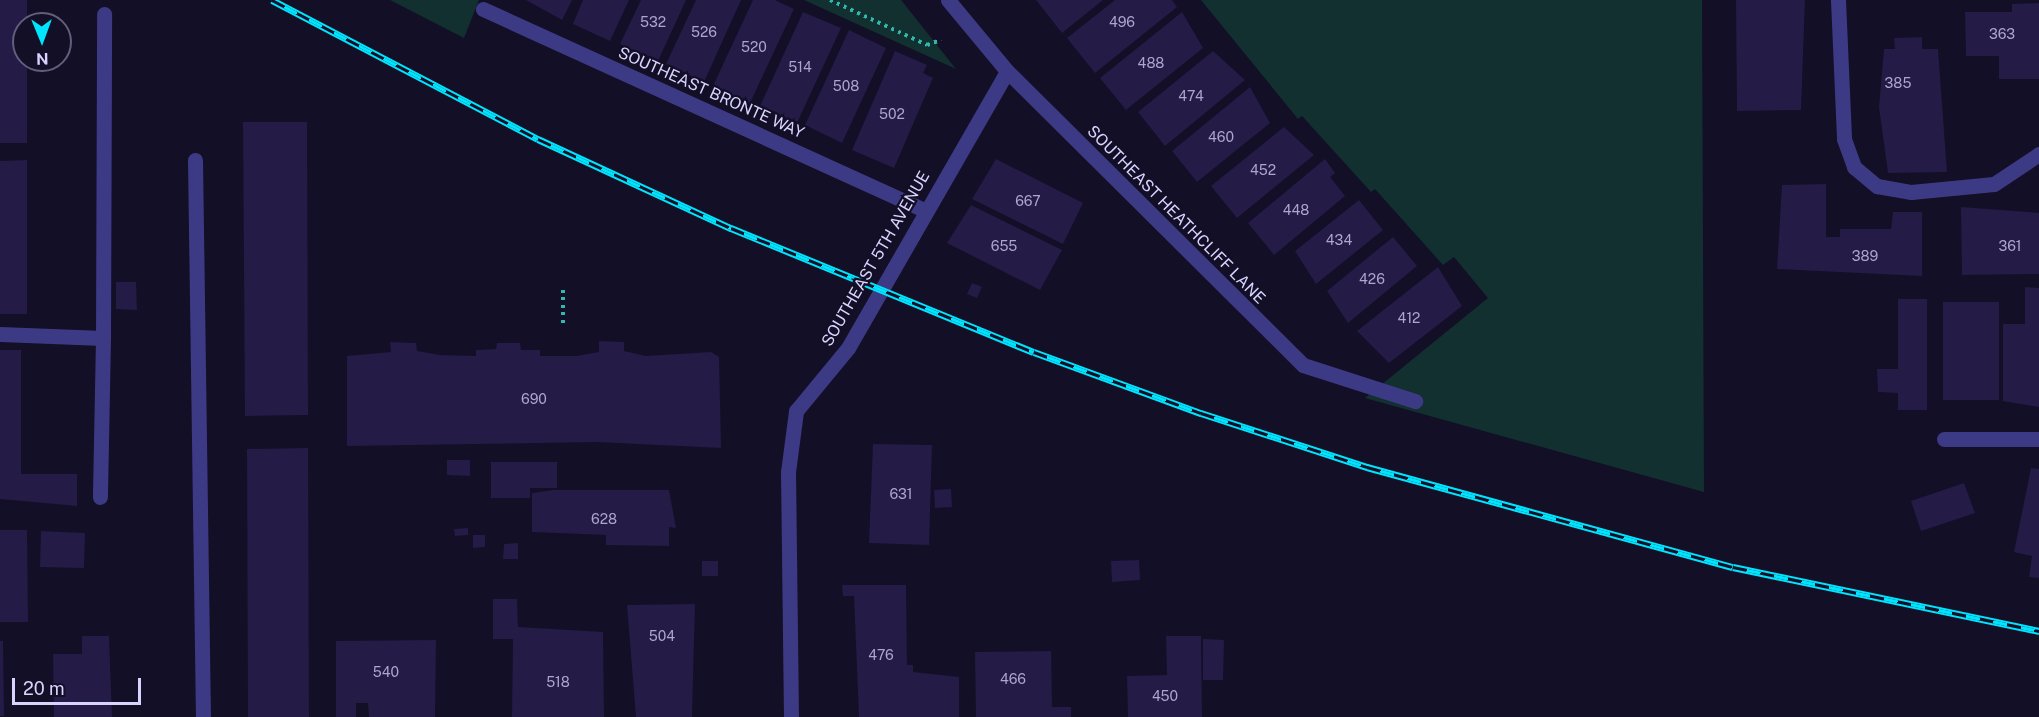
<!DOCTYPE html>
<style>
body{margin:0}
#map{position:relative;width:2039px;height:717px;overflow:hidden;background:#130f26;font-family:"Public Sans",sans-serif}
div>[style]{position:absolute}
.green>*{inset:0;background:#12302f}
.building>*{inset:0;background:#241b47}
.path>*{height:4px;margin-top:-2px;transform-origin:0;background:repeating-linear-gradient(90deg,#2fb8b0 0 3px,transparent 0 7.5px)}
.lane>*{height:15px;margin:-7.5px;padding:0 7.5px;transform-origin:7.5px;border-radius:7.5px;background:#3d3a85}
.street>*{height:15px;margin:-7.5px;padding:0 7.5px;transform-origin:7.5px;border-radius:7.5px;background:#3d3a85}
.rail>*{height:7px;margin-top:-3.5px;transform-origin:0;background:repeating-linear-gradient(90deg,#130f26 0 14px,#00e5ff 0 28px);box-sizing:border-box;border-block:2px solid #00e5ff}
span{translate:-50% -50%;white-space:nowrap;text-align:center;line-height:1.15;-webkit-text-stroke:4.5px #130f26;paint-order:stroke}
.number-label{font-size:14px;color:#aca6d1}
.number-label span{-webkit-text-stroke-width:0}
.street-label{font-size:16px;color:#d9d4ff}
.north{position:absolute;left:12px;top:12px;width:60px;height:60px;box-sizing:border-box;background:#130f26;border:2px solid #625e7d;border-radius:50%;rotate:179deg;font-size:16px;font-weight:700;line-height:24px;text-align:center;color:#d9d4ff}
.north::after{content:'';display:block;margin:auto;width:21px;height:27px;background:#00e5ff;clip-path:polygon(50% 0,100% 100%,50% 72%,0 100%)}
.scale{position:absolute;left:12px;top:678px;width:129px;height:27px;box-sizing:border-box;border:3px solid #d9d4ff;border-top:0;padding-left:8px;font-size:18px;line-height:21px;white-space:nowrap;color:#d9d4ff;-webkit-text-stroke:4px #130f26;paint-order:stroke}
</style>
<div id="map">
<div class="green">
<i style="clip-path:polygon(390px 0,479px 0,464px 38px)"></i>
<i style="clip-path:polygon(804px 0,901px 0,956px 69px)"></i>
<i style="clip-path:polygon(1201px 0,1702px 0,1704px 492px,1365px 398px,1488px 298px,1454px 257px,1443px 265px,1375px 189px,1371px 192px,1302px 116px,1298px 119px)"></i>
</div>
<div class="building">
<i style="clip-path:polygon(0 0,27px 0,27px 143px,0 143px)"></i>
<i style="clip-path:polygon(526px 0,572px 0,562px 20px)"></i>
<i style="clip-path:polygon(583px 0,629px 0,610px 41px,573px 24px)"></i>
<i style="clip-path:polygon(641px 0,686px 0,658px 61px,620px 44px)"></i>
<i style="clip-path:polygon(696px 0,741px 0,704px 82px,666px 64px)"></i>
<i style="clip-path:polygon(753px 0,775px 0,794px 9px,750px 103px,713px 86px)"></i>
<i style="clip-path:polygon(1036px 0,1103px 0,1062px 33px)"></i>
<i style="clip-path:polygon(1115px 0,1172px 0,1177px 7px,1095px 73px,1067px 38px)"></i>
<i style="clip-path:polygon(1736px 0,1805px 0,1801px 110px,1737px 111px)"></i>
<i style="clip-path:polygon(2039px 3px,2039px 79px,1999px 79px,1999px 56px,1966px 56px,1965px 12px,2012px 12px,2012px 4px)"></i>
<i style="clip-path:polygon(803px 12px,841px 28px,797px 123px,760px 106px)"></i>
<i style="clip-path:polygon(1182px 12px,1203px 48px,1126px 110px,1100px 78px)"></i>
<i style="clip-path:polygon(849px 30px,886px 48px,842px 143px,805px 125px)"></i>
<i style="clip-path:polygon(1922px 37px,1922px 49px,1938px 49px,1947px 172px,1888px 173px,1879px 107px,1884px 49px,1895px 49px,1894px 38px)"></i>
<i style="clip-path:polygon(895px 51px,927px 65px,923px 73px,933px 78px,894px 168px,852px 150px)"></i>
<i style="clip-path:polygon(1213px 51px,1245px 80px,1165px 146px,1138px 112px)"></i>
<i style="clip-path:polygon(1250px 87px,1270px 123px,1197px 182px,1172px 151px)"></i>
<i style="clip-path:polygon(243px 122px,307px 122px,308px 415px,245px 416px)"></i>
<i style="clip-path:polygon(1284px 127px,1314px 155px,1237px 218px,1211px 186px)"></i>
<i style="clip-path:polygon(996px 159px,1083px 203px,1063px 244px,972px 199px)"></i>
<i style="clip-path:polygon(1325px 159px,1335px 173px,1330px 177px,1345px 196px,1274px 255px,1248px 223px)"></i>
<i style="clip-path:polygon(27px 160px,27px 314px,0 314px,0 161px)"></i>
<i style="clip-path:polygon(1826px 184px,1826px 237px,1840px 237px,1840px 229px,1891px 229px,1893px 212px,1922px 212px,1922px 276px,1777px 269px,1782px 185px)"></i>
<i style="clip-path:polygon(1359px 200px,1383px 230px,1316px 284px,1295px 251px)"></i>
<i style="clip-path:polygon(971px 205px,1062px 250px,1040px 290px,947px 243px)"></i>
<i style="clip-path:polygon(1961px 207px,2039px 213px,2039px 274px,1962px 275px)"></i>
<i style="clip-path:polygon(1393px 237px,1417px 266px,1348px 323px,1327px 291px)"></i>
<i style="clip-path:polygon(1438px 267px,1462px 306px,1389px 363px,1357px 331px)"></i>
<i style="clip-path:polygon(116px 282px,136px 282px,137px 310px,116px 309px)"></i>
<i style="clip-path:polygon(972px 283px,982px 287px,977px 298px,967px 294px)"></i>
<i style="clip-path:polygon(2025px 287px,2039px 288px,2039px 407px,2003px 401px,2003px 324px,2025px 324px)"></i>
<i style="clip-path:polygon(1898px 299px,1927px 299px,1927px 410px,1898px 410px,1898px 393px,1878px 392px,1877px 369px,1898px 369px)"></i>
<i style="clip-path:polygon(1943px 302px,1999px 302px,1999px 400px,1943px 400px)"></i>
<i style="clip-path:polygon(599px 341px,624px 342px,624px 351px,646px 356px,711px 352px,719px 357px,721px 448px,597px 442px,347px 446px,347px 356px,391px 352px,390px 342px,416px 343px,417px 351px,440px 355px,476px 356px,476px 350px,496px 349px,497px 343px,520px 343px,521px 350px,540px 350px,540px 356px,577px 356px,599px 352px)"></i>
<i style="clip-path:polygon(0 350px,21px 350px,21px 474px,77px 474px,77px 506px,0 499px)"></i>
<i style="clip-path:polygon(873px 444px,932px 445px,929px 545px,869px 543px)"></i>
<i style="clip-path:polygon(308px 448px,309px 717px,248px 717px,247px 449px)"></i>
<i style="clip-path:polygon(447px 460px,470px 460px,470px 476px,447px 475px)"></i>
<i style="clip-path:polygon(491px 462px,557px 462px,557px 488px,530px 488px,530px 498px,491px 498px)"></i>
<i style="clip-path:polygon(2031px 468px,2039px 469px,2039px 578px,2029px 577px,2032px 556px,2014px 552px)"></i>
<i style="clip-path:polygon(1964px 483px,1975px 513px,1921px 531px,1911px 501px)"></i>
<i style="clip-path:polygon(951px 489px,952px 507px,935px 508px,934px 490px)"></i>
<i style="clip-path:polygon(553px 490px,669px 490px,676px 528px,669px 527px,669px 546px,606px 545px,606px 535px,532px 532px,532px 493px)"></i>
<i style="clip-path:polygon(468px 528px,468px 535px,455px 536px,454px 529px)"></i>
<i style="clip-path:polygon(0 530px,27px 530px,28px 622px,0 622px)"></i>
<i style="clip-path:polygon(41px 531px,85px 533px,84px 568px,40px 567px)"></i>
<i style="clip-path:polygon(473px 535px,485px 535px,485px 547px,473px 548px)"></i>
<i style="clip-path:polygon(518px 543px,518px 559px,503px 559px,504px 544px)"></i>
<i style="clip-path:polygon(1139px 560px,1140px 580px,1112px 582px,1111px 561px)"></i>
<i style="clip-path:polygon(702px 561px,718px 561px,718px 576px,702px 576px)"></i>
<i style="clip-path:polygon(842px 585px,906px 585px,907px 665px,913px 665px,913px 672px,959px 677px,959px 717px,859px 717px,854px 596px,843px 596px)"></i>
<i style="clip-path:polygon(493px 599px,517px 599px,518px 627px,603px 632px,604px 717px,512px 717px,513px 639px,493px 639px)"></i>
<i style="clip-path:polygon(695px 604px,692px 717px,636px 717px,627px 605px)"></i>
<i style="clip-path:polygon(82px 636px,109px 636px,112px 717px,54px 717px,53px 654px,82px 654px)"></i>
<i style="clip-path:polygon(1166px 636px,1201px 636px,1202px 717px,1128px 717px,1127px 676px,1167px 675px)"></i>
<i style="clip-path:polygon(1203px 639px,1224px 640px,1223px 680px,1203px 680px)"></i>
<i style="clip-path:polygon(436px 640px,435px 717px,369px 717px,368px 703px,356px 703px,356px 717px,336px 717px,336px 641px)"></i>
<i style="clip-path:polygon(0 641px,3px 641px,4px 716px,0 716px)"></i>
<i style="clip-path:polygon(1051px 651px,1052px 707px,1071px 707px,1071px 717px,976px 717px,975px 652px)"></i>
</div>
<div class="path">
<i style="left:830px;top:0;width:107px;rotate:24.9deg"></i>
<i style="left:927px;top:45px;width:15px;rotate:-20deg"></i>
<i style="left:563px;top:290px;width:34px;rotate:90deg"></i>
</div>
<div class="lane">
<i style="left:1838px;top:0;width:139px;rotate:87.5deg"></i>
<i style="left:1844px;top:139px;width:30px;rotate:70deg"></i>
<i style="left:1854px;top:167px;width:30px;rotate:40deg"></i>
<i style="left:1877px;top:186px;width:35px;rotate:10deg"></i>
<i style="left:1911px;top:192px;width:83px;rotate:-5.5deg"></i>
<i style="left:1994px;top:184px;width:54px;rotate:-33.7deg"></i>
<i style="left:195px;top:160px;width:557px;rotate:89.18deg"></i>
<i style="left:0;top:334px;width:103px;rotate:2.2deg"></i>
<i style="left:103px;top:338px;width:159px;rotate:91.1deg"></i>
<i style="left:103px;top:338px;width:324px;rotate:-89.8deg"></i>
<i style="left:1944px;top:439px;width:95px"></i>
</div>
<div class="street">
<i style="left:948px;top:0;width:92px;rotate:50.3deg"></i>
<i style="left:1007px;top:71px;width:417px;rotate:44.8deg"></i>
<i style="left:1303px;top:365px;width:118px;rotate:17.8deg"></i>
<i style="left:483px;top:9px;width:486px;rotate:24.5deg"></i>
<i style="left:791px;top:717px;width:245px;rotate:-90.7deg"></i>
<i style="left:788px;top:472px;width:62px;rotate:-82.5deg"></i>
<i style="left:796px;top:411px;width:82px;rotate:-50.5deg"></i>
<i style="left:848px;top:348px;width:319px;rotate:-60.1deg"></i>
</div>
<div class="rail">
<i style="left:272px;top:0;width:300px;rotate:27.6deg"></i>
<i style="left:538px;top:139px;width:213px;rotate:24.8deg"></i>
<i style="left:731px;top:228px;width:327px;rotate:22.3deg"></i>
<i style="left:1034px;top:352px;width:178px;rotate:20.1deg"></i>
<i style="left:1201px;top:413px;width:175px;rotate:18deg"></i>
<i style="left:1367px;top:467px;width:379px;rotate:15.3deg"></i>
<i style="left:1733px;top:567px;width:313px;rotate:11.8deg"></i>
</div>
<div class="number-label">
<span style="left:653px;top:22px">532</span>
<span style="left:1122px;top:22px">496</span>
<span style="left:704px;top:32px">526</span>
<span style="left:2002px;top:34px">363</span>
<span style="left:754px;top:47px">520</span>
<span style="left:1151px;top:63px">488</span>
<span style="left:800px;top:67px">514</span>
<span style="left:1898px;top:83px">385</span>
<span style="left:846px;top:86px">508</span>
<span style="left:1191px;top:96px">474</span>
<span style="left:892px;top:114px">502</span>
<span style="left:1221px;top:137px">460</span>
<span style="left:1263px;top:170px">452</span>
<span style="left:1028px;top:201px">667</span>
<span style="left:1296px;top:210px">448</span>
<span style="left:1339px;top:240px">434</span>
<span style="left:1004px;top:246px">655</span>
<span style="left:2010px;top:246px">361</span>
<span style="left:1865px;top:256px">389</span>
<span style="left:1372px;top:279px">426</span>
<span style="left:1409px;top:318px">412</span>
<span style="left:534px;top:399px">690</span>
<span style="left:901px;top:494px">631</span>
<span style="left:604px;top:519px">628</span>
<span style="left:662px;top:636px">504</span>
<span style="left:881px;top:655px">476</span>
<span style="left:386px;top:672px">540</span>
<span style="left:1013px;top:679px">466</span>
<span style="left:558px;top:682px">518</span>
<span style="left:1165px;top:696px">450</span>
</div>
<div class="street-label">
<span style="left:711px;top:93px;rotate:24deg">SOUTHEAST BRONTE WAY</span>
<span style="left:1176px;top:215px;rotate:45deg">SOUTHEAST HEATHCLIFF LANE</span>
<span style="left:876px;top:259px;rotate:-60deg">SOUTHEAST 5TH AVENUE</span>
</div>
<div class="north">N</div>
<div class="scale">20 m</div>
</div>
